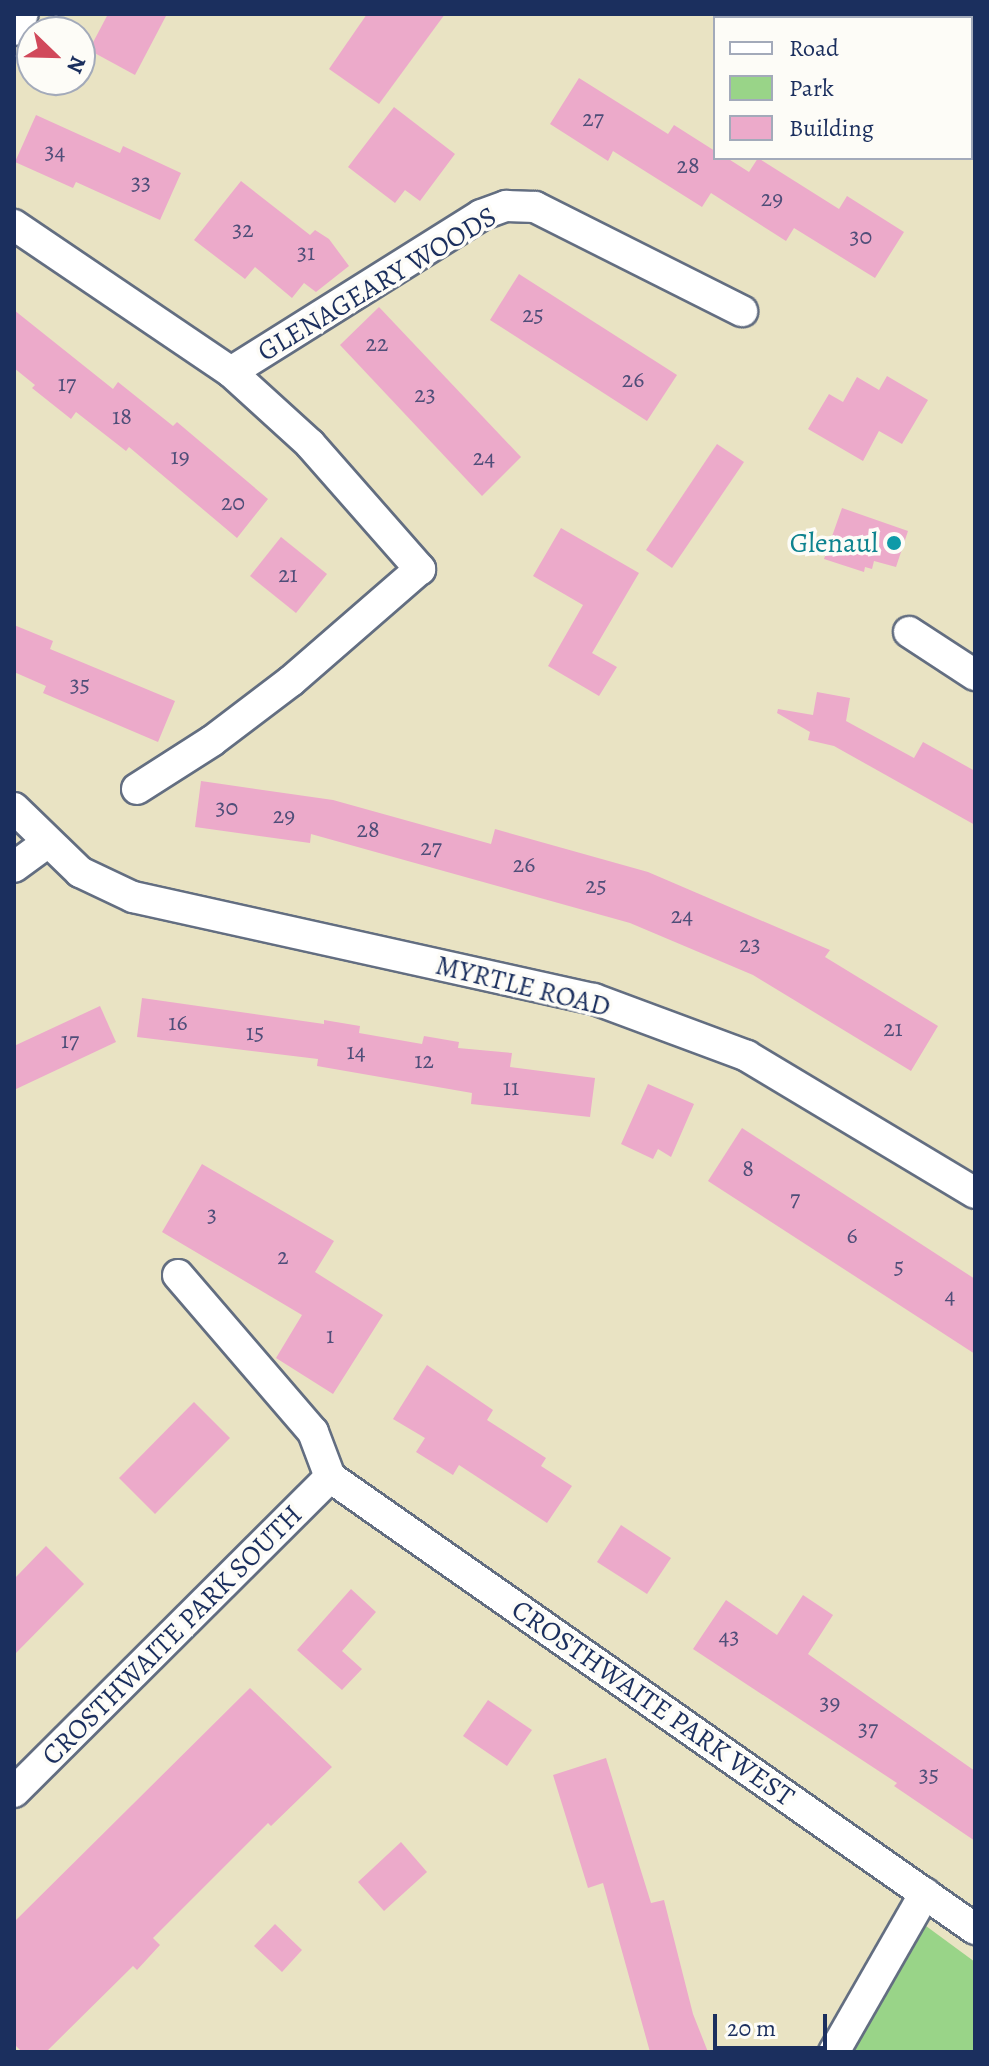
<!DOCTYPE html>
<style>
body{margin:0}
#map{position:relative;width:989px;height:2066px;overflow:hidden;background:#e9e3c3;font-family:Alegreya,serif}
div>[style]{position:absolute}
.green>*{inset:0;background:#99d488}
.building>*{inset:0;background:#ecaaca}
.roads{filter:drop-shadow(2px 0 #636e81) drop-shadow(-2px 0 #636e81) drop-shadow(0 2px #636e81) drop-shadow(0 -2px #636e81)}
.street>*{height:30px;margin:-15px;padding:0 15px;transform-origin:15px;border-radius:15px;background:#fff}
.dots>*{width:22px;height:22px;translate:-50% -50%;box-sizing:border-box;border:4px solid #fdfcf7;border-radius:50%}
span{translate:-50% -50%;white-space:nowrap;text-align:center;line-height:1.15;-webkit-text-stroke:7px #fdfcf7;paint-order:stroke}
.number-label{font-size:24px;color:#4f4e79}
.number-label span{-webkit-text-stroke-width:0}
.street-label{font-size:28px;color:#1b2f5e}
.culture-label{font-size:28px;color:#0d838f}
.right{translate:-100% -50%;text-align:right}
.frame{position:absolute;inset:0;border:16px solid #1b2f5e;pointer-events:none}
.legend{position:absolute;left:713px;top:16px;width:260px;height:144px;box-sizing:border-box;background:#fdfcf7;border:2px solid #a3aaba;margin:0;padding:10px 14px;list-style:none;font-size:24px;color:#1b2f5e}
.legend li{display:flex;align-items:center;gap:16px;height:40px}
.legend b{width:40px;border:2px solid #a3aaba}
.north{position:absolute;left:16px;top:16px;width:80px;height:80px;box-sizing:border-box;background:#fdfcf7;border:2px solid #a3aaba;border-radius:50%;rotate:113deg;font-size:22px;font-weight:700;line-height:32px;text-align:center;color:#1b2f5e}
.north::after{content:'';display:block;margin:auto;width:28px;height:36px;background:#d1495b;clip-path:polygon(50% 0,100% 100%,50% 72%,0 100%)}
.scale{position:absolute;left:713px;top:2014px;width:114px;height:36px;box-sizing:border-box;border:4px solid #1b2f5e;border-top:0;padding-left:10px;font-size:24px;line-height:28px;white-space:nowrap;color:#1b2f5e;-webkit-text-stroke:6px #fdfcf7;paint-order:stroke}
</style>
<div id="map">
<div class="green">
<i style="clip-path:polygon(926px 1926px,975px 1962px,975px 2052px,849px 2052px)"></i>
</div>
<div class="building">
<i style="clip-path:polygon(108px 14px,167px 14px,135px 75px,89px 50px)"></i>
<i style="clip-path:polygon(367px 14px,445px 14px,379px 104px,329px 69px)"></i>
<i style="clip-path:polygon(579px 78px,668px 134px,674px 125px,715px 151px,715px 158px,727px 158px,749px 172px,758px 158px,839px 209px,847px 196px,904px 232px,875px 278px,794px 228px,786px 241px,711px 193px,702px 207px,613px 151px,608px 161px,550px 124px)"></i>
<i style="clip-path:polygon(394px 107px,455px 154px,420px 201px,405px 190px,395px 203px,348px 167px)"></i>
<i style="clip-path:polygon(36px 115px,120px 153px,123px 146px,181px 173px,160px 220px,76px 182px,73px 188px,15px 162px)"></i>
<i style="clip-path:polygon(241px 181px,310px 235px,315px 230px,329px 239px,349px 266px,316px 292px,304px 283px,292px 298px,255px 267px,245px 279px,194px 240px)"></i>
<i style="clip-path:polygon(519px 274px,677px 375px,647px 421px,490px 320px)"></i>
<i style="clip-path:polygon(379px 307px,521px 457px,482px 496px,340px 345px)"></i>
<i style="clip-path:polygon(14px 310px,113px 389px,118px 382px,173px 426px,177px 422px,268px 499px,237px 538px,129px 447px,126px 451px,76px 412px,71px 419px,32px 388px,35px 385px,14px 368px)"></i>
<i style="clip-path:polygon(887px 376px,928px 400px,902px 444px,879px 431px,863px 461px,808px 429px,829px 394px,843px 402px,857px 377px,879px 390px)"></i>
<i style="clip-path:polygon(717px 444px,744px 462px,672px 568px,646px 550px)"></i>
<i style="clip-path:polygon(842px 508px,908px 531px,896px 567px,874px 561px,872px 569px,865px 567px,864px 572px,824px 559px)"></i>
<i style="clip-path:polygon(561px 528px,639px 573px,592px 653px,617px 667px,599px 696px,548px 666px,583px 605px,533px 576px)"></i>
<i style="clip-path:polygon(281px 537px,327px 574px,296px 613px,250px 576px)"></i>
<i style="clip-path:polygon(14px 625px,53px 641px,50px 649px,175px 701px,158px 742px,43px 693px,46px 686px,14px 672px)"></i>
<i style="clip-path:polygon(817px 692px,850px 698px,846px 721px,914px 758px,923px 742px,975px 771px,975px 825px,834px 746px,808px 740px,810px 732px,777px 713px,778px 709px,813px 715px)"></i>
<i style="clip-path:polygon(201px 781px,333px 800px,491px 844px,495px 829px,648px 872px,830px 950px,825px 957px,938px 1026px,911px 1071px,753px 975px,630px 923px,311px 834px,310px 843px,195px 827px)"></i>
<i style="clip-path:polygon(142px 998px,324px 1024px,324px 1020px,360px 1026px,359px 1033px,422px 1044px,424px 1036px,459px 1042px,458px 1048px,512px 1053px,510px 1067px,595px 1078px,590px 1117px,471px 1104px,472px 1093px,317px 1066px,318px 1059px,137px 1037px)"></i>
<i style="clip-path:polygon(100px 1006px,116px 1042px,14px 1090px,14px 1046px)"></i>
<i style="clip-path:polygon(648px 1084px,694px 1104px,671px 1157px,658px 1149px,653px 1159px,621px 1144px)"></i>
<i style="clip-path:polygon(742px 1128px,975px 1279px,975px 1354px,708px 1181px)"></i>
<i style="clip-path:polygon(202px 1164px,334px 1241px,315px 1272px,383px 1315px,333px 1394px,276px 1358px,302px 1315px,162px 1232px)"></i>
<i style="clip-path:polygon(427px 1365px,493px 1410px,487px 1420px,546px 1458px,541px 1466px,572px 1486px,547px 1523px,459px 1465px,453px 1475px,416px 1452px,425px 1438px,393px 1419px)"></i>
<i style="clip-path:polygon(194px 1402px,230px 1438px,155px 1514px,119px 1478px)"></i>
<i style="clip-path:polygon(621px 1525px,671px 1558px,647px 1594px,597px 1562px)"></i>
<i style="clip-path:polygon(46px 1546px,84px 1584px,14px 1655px,14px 1579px)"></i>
<i style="clip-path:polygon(351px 1589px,376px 1612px,342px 1651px,362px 1669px,342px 1690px,297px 1650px)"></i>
<i style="clip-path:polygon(803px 1595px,833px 1615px,808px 1654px,975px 1771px,975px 1841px,894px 1786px,897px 1783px,693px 1649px,726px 1600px,777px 1635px)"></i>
<i style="clip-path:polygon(250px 1688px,332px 1767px,271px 1826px,268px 1823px,153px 1938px,160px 1945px,137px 1970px,133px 1966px,46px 2052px,22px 2052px,14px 2044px,14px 1922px)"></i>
<i style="clip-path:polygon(488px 1700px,532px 1730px,507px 1766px,463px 1736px)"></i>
<i style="clip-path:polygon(606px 1758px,651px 1903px,664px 1900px,693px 2014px,708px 2052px,650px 2052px,603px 1883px,588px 1888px,553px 1775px)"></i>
<i style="clip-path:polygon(401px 1842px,427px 1872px,384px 1911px,358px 1882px)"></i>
<i style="clip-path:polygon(275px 1924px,302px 1950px,282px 1972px,254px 1946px)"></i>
</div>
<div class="roads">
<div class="street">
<i style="left:835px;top:18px;width:6px;rotate:-45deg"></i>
<i style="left:14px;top:30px;width:18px;rotate:-61deg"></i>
<i style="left:14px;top:225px;width:262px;rotate:34.1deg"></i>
<i style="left:231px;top:372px;width:107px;rotate:42.3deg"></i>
<i style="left:310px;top:444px;width:167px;rotate:48.7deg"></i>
<i style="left:420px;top:569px;width:171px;rotate:139deg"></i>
<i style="left:291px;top:681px;width:99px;rotate:142.8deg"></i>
<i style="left:212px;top:741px;width:89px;rotate:147.4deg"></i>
<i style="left:231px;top:372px;width:295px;rotate:-32.1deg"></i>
<i style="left:481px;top:215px;width:27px;rotate:-20deg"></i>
<i style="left:506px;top:206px;width:29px;rotate:2deg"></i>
<i style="left:535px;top:207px;width:232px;rotate:26.7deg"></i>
<i style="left:909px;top:632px;width:79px;rotate:33.1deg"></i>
<i style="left:14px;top:808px;width:92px;rotate:44.1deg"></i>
<i style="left:80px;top:872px;width:59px;rotate:25.3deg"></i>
<i style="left:133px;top:897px;width:472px;rotate:12.5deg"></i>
<i style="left:594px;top:999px;width:163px;rotate:20.4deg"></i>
<i style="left:747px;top:1056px;width:266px;rotate:31deg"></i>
<i style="left:14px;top:867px;width:42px;rotate:-36.3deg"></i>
<i style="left:178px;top:1275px;width:207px;rotate:49.3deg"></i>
<i style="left:313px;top:1432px;width:48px;rotate:69.3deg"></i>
<i style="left:330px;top:1477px;width:788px;rotate:35.02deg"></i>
<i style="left:14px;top:1792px;width:446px;rotate:-44.9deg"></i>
<i style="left:834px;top:2052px;width:183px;rotate:-60.2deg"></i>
</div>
</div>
<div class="dots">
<i style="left:894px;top:543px;background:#0f9aa8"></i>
</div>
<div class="number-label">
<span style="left:593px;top:119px">27</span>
<span style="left:55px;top:152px">34</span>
<span style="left:688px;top:166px">28</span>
<span style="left:141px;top:183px">33</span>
<span style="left:772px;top:199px">29</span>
<span style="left:243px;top:230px">32</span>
<span style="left:861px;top:237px">30</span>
<span style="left:306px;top:253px">31</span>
<span style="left:533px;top:315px">25</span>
<span style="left:377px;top:344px">22</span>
<span style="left:633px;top:380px">26</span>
<span style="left:67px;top:384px">17</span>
<span style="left:425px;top:395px">23</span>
<span style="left:122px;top:417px">18</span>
<span style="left:180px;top:457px">19</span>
<span style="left:484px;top:458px">24</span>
<span style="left:233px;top:503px">20</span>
<span style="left:288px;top:575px">21</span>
<span style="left:80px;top:685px">35</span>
<span style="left:227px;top:808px">30</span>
<span style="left:284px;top:816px">29</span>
<span style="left:368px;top:830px">28</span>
<span style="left:431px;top:848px">27</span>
<span style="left:524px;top:865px">26</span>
<span style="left:596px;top:886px">25</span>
<span style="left:682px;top:916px">24</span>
<span style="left:750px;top:945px">23</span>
<span style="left:178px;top:1023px">16</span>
<span style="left:893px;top:1029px">21</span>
<span style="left:255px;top:1033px">15</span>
<span style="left:70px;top:1041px">17</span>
<span style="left:356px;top:1052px">14</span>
<span style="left:424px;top:1061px">12</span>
<span style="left:511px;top:1088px">11</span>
<span style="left:748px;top:1169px">8</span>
<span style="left:795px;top:1199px">7</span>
<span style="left:212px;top:1215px">3</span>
<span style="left:852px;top:1236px">6</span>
<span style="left:283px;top:1257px">2</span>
<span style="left:899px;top:1267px">5</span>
<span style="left:950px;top:1296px">4</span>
<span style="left:330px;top:1336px">1</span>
<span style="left:729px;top:1637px">43</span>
<span style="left:830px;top:1703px">39</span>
<span style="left:868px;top:1729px">37</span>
<span style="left:929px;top:1775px">35</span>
</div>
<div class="street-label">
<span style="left:377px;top:284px;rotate:-31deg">GLENAGEARY WOODS</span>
<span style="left:523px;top:986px;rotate:14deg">MYRTLE ROAD</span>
<span style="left:172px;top:1635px;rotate:-45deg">CROSTHWAITE PARK SOUTH</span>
<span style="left:653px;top:1703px;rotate:35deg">CROSTHWAITE PARK WEST</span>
</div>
<div class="culture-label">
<span class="right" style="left:878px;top:543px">Glenaul</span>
</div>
<div class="frame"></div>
<ul class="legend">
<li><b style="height:10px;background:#fff"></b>Road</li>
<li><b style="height:22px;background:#99d488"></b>Park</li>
<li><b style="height:22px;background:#ecaaca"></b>Building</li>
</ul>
<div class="north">N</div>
<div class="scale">20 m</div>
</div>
